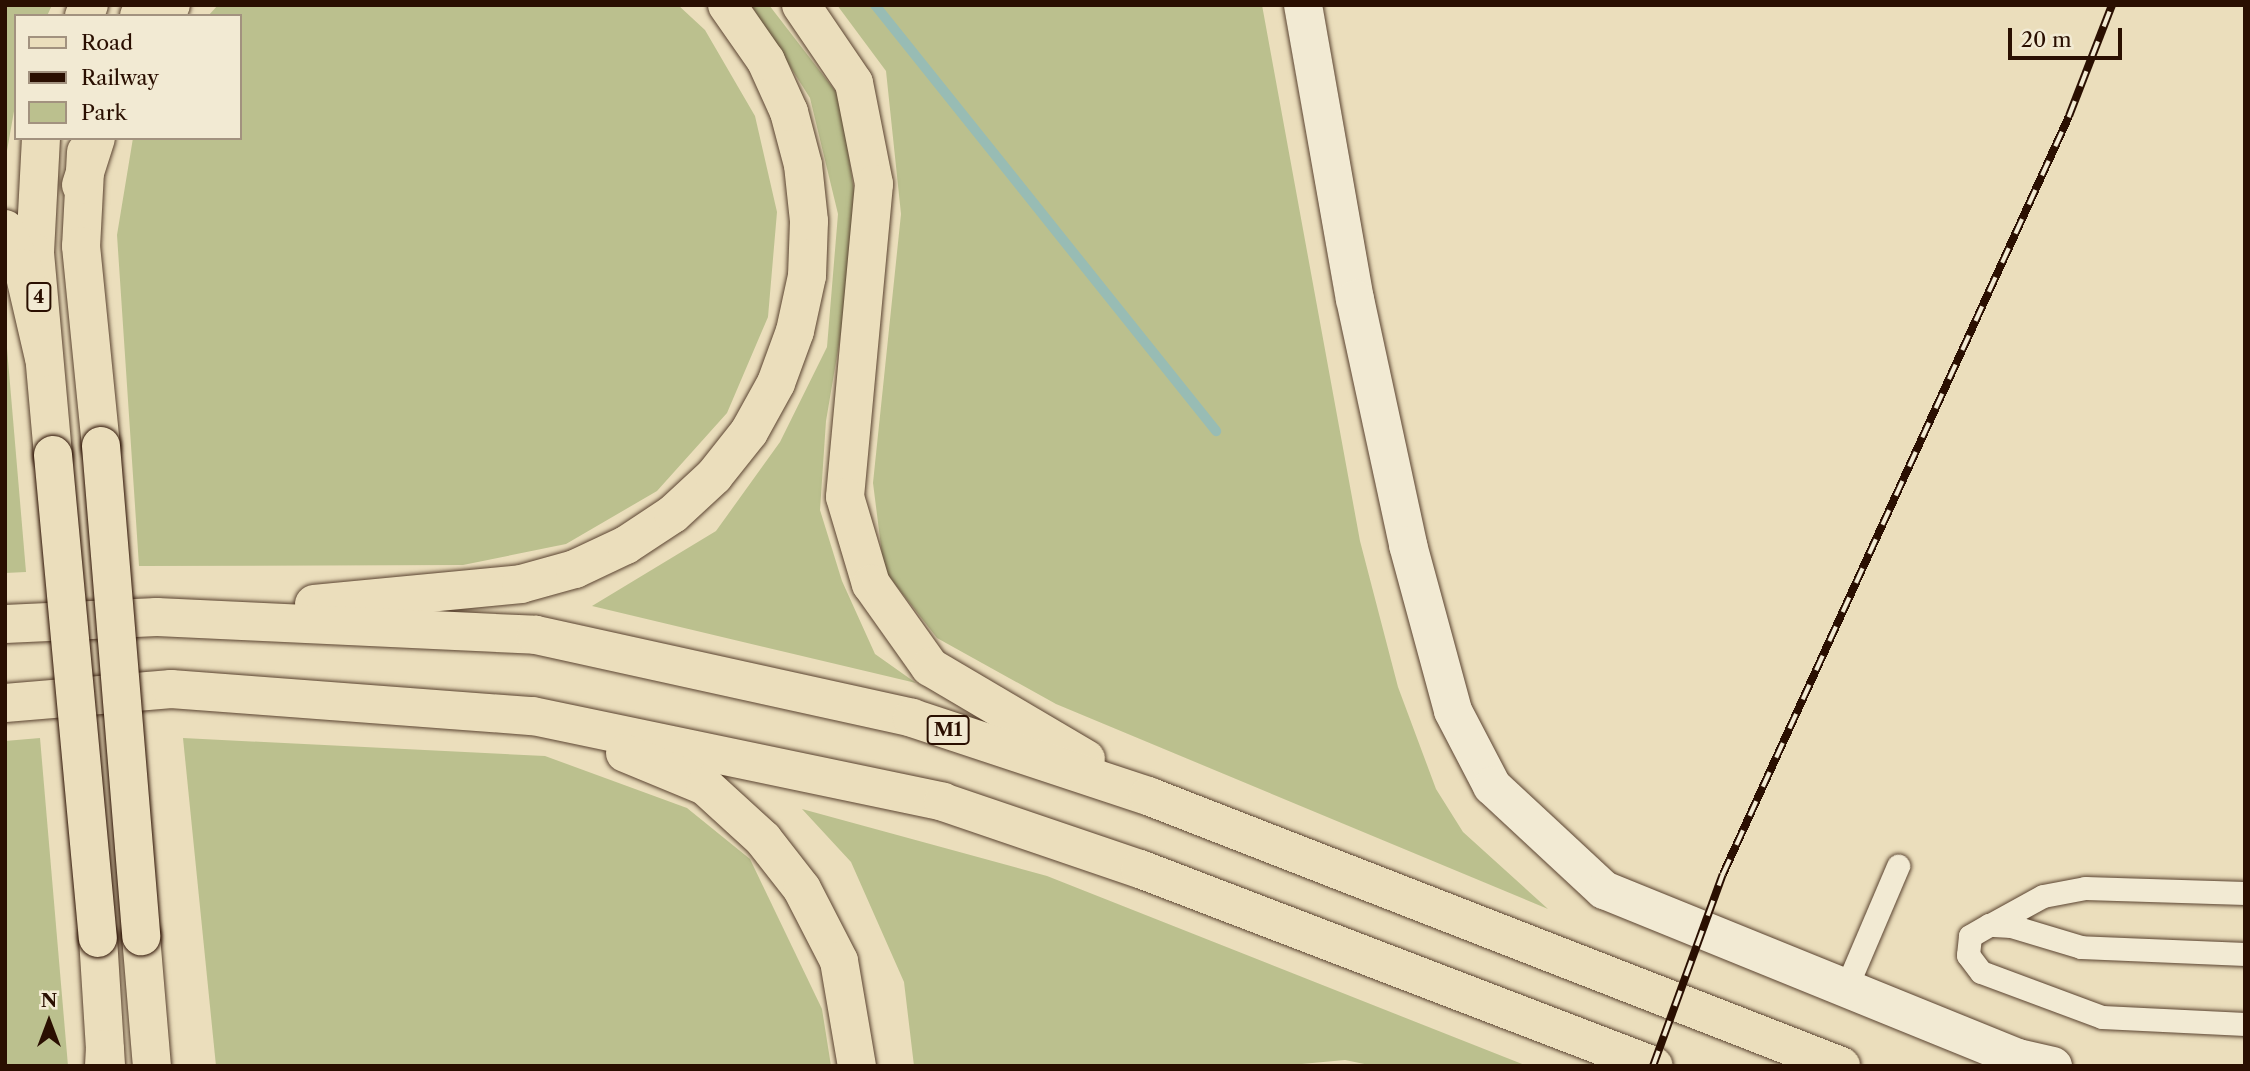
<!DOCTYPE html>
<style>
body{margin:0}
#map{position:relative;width:2250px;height:1071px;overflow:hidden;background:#ebdebc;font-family:"Libre Caslon Text",serif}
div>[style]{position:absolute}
.green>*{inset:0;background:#bbc08e}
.stream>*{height:10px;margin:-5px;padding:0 5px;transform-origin:5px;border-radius:5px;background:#98bcb4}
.roads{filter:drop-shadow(0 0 2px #5a4330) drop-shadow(0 0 2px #5a4330)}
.lane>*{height:23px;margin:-11.5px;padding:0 11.5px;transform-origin:11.5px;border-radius:11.5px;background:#f2ead3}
.street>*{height:38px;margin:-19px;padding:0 19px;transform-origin:19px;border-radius:19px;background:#f2ead3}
.primary>*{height:38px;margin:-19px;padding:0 19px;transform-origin:19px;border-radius:19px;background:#ebdebc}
.highway>*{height:38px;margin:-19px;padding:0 19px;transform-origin:19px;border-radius:19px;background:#ebdebc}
.rail>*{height:8px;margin-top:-4px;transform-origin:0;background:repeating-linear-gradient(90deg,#f2ead3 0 16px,#2a0f01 0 32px);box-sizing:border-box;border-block:2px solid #2a0f01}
.bridges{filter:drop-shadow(0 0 2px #2a0f01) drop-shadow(0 0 2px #2a0f01)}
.primary-bridge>*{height:38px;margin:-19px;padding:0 19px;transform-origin:19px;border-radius:19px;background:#ebdebc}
span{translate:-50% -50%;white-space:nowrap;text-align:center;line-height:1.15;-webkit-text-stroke:5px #f2ead3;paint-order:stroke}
.shield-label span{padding:2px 5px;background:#f2ead3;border:2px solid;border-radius:5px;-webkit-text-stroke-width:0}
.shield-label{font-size:19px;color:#2a0f01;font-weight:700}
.frame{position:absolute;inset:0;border:7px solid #2a0f01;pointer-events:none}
.legend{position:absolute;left:14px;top:14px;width:228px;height:126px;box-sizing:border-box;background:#f2ead3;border:2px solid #a2927f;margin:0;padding:9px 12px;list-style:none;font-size:21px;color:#2a0f01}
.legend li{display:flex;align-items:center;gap:14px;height:35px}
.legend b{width:35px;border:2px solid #a2927f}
.north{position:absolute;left:14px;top:987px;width:70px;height:70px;-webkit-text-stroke:5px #f2ead3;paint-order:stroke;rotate:0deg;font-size:19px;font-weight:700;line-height:28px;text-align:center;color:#2a0f01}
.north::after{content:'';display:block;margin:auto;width:24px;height:32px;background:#2a0f01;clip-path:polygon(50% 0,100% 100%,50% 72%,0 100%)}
.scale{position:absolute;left:2008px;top:28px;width:114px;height:32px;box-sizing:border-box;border:4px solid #2a0f01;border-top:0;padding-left:9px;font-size:21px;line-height:24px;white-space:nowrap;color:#2a0f01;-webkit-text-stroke:5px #f2ead3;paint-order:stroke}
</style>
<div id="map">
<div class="green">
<i style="clip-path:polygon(5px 5px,52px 5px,47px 16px,16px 16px,16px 100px,5px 162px)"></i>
<i style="clip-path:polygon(218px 5px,678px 5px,705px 30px,755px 116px,777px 212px,768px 317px,727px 413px,657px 491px,566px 544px,463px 565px,139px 566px,117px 235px,133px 138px,240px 138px,240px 16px,208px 16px)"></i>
<i style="clip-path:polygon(751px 5px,769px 5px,840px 97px,854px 191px,847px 297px,826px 421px,820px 510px,842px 581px,875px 654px,916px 683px,592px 606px,716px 531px,780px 442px,827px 347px,838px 214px,810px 98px)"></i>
<i style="clip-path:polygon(837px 5px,1262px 5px,1360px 541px,1398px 687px,1436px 789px,1463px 832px,1548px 909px,1056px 704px,937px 638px,884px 570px,873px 483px,901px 214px,886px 71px)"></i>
<i style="clip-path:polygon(5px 325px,26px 572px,5px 573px)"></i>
<i style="clip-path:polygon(40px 738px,68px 1066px,5px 1066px,5px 741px)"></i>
<i style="clip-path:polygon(183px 738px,545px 756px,687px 808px,750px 859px,822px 1009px,831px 1066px,216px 1066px)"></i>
<i style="clip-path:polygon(802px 809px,1047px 876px,1527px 1066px,1374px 1066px,1345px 1060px,1280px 1066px,914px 1066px,904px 982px,851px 862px)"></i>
</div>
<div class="stream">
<i style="left:875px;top:5px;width:546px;rotate:51.32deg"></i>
</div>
<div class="roads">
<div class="lane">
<i style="left:1990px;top:925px;width:60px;rotate:-28.7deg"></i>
<i style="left:2043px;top:896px;width:43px;rotate:-10.8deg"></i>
<i style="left:2085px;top:888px;width:160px;rotate:1.8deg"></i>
<i style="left:2245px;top:954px;width:164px;rotate:-177.6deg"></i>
<i style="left:2081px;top:947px;width:73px;rotate:-163.3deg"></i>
<i style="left:2011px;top:926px;width:22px;rotate:-177deg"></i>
<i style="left:1989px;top:925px;width:22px;rotate:150deg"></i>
<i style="left:1970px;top:936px;width:19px;rotate:96deg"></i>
<i style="left:1968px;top:955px;width:21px;rotate:53deg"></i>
<i style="left:1981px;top:972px;width:129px;rotate:20.4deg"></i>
<i style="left:2102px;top:1017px;width:143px;rotate:2.8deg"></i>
<i style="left:1846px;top:988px;width:133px;rotate:-66.9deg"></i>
</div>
<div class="street">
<i style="left:1303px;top:5px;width:299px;rotate:80deg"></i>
<i style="left:1355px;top:299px;width:252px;rotate:77.8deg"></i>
<i style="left:1408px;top:545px;width:172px;rotate:74.8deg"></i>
<i style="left:1453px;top:711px;width:85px;rotate:62.5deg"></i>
<i style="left:1492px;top:786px;width:153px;rotate:42.9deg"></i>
<i style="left:1604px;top:890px;width:447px;rotate:22.1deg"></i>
<i style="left:2018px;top:1058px;width:36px;rotate:13deg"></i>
</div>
<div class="primary">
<i style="left:84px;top:16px;width:12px;rotate:-66deg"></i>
<i style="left:139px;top:16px;width:14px;rotate:-54deg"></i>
<i style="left:41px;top:138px;width:115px;rotate:93deg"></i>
<i style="left:35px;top:253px;width:203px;rotate:84.9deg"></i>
<i style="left:86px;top:152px;width:94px;rotate:93deg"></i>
<i style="left:81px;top:246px;width:201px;rotate:84.3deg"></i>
<i style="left:141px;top:936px;width:130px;rotate:85.2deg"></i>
<i style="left:98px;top:938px;width:128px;rotate:86.4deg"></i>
</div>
<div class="highway">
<i style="left:801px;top:5px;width:94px;rotate:55.8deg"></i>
<i style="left:854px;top:83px;width:103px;rotate:78.8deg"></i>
<i style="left:874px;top:184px;width:314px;rotate:95.3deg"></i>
<i style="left:845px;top:497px;width:91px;rotate:73.4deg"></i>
<i style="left:871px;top:584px;width:102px;rotate:54.6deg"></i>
<i style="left:930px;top:667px;width:181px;rotate:30.5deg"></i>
<i style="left:162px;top:16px;width:14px;rotate:-51deg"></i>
<i style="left:81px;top:185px;width:49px;rotate:-72.3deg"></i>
<i style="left:5px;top:229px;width:43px;rotate:65.2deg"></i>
<i style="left:23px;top:268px;width:92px;rotate:76.9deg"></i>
<i style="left:314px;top:604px;width:208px;rotate:-5.5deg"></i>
<i style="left:521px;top:584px;width:56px;rotate:-15.5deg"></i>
<i style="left:575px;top:569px;width:56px;rotate:-25.2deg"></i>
<i style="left:626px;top:545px;width:56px;rotate:-33.4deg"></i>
<i style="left:673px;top:514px;width:56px;rotate:-42.8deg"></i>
<i style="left:714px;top:476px;width:56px;rotate:-51.5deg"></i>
<i style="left:749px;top:432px;width:56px;rotate:-61.1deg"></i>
<i style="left:776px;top:383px;width:55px;rotate:-69.9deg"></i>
<i style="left:795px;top:331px;width:56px;rotate:-77.7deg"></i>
<i style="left:807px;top:276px;width:55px;rotate:-87.9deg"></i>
<i style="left:809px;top:221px;width:56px;rotate:-96.1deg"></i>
<i style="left:803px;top:165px;width:55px;rotate:-104.8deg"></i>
<i style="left:789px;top:112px;width:56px;rotate:-114.3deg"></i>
<i style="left:766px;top:61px;width:68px;rotate:-124.9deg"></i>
<i style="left:5px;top:624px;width:152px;rotate:-2.6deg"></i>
<i style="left:157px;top:617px;width:379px;rotate:2.7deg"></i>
<i style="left:536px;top:635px;width:385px;rotate:12.4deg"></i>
<i style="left:912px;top:718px;width:249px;rotate:18.3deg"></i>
<i style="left:1148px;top:796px;width:744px;rotate:21.29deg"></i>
<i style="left:5px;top:703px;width:167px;rotate:-4.8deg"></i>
<i style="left:171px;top:689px;width:363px;rotate:4.3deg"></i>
<i style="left:533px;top:716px;width:419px;rotate:11.8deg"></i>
<i style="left:943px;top:802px;width:208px;rotate:18.8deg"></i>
<i style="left:1140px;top:869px;width:550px;rotate:20.97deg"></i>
<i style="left:625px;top:753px;width:87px;rotate:22.4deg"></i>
<i style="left:705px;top:786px;width:79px;rotate:42.4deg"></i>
<i style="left:763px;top:839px;width:63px;rotate:52deg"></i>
<i style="left:802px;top:889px;width:81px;rotate:62.8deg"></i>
<i style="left:839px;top:961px;width:107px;rotate:80.3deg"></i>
<i style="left:104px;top:1066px;width:17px;rotate:-87deg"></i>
</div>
</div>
<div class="rail">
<i style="left:1653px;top:1066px;width:204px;rotate:-70deg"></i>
<i style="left:1723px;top:874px;width:833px;rotate:-65.46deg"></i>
<i style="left:2069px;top:116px;width:119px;rotate:-68.8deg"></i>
</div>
<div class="bridges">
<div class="primary-bridge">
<i style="left:101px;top:446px;width:492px;rotate:85.3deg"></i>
<i style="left:53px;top:455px;width:485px;rotate:84.7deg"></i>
</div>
</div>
<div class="shield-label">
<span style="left:39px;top:297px">4</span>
<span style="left:948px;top:730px">M1</span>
</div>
<div class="frame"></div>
<ul class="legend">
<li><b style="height:9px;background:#ebdebc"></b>Road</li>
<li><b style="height:9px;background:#2a0f01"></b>Railway</li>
<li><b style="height:19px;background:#bbc08e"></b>Park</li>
</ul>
<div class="north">N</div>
<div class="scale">20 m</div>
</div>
